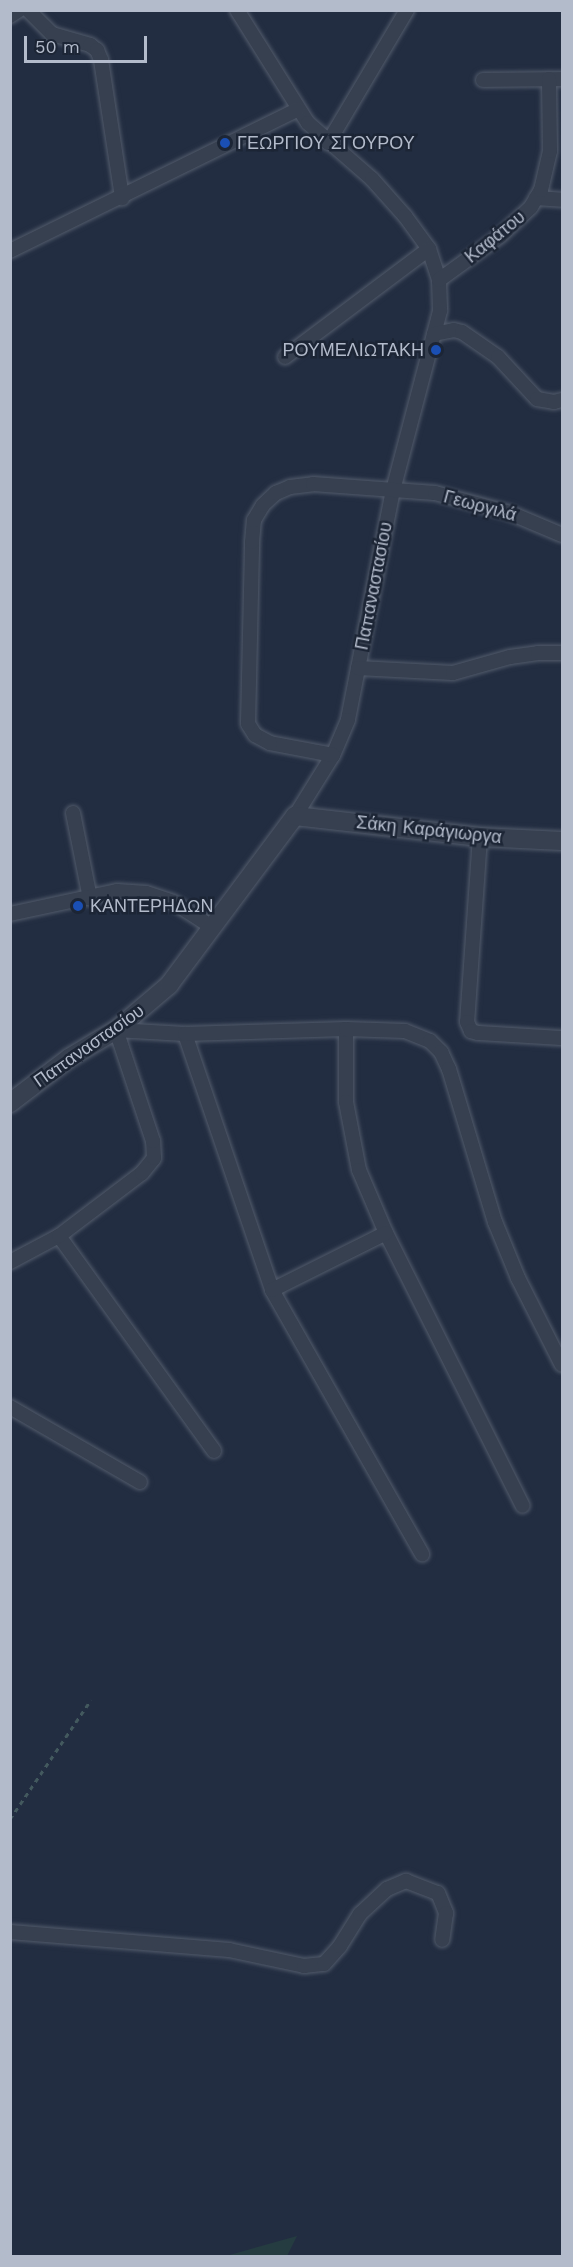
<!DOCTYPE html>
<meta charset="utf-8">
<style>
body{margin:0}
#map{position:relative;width:573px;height:2267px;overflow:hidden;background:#222d41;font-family:"Work Sans",sans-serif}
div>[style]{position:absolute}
.green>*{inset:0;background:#253c41}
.path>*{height:3px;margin-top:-1.5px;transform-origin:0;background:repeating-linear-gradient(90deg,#43595e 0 4.5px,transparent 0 9px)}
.roads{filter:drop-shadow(0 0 2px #525b6b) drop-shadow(0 0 2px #525b6b)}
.minor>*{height:14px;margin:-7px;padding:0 7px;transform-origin:7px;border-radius:7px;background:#374050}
.tertiary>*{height:18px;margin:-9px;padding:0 9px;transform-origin:9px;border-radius:9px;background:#374050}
.dots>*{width:16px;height:16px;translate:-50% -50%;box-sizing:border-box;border:3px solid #1c2535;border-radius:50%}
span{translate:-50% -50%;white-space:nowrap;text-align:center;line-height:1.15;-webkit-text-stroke:5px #1c2535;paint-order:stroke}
.poi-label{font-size:18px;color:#b3bbcb}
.left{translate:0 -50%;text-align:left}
.right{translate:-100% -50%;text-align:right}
.street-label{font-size:18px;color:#b3bbcb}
.frame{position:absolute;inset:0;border:12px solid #b3bbcb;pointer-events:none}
.scale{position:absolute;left:24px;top:36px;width:123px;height:27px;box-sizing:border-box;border:3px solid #b3bbcb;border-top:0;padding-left:8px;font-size:18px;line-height:21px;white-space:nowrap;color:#b3bbcb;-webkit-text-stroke:4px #1c2535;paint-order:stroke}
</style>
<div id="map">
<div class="green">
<i style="clip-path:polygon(297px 2236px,287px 2256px,226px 2256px)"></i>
</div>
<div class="path">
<i style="left:10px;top:1819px;width:144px;rotate:-55.8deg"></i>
</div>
<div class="roads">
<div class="minor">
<i style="left:28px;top:10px;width:34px;rotate:45deg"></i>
<i style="left:52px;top:34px;width:40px;rotate:16deg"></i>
<i style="left:90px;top:45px;width:9px;rotate:36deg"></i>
<i style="left:97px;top:50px;width:11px;rotate:68deg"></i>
<i style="left:101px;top:60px;width:140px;rotate:81.3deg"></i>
<i style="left:237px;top:10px;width:133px;rotate:57.9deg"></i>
<i style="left:308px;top:123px;width:85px;rotate:41.2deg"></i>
<i style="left:372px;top:179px;width:50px;rotate:48.3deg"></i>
<i style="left:405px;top:216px;width:41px;rotate:54deg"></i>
<i style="left:429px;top:249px;width:33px;rotate:72deg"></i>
<i style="left:439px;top:280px;width:31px;rotate:88deg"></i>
<i style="left:440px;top:311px;width:185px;rotate:104.7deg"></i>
<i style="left:393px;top:490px;width:234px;rotate:101.1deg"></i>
<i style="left:348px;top:720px;width:38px;rotate:113deg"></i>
<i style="left:333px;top:755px;width:72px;rotate:121.9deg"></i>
<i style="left:10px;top:16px;width:11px;rotate:-34deg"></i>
<i style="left:483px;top:80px;width:79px;rotate:-0.7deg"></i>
<i style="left:328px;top:143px;width:155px;rotate:-59.3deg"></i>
<i style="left:536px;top:198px;width:26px;rotate:4deg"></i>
<i style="left:10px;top:251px;width:321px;rotate:-26.2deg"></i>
<i style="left:439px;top:280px;width:75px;rotate:-35.8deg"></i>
<i style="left:500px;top:236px;width:42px;rotate:-43.1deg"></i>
<i style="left:531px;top:207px;width:20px;rotate:-60deg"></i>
<i style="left:541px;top:190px;width:40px;rotate:-77deg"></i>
<i style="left:550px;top:151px;width:72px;rotate:-90.8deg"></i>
<i style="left:434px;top:334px;width:20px;rotate:-11deg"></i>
<i style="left:454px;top:330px;width:8px;rotate:14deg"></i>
<i style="left:462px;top:332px;width:44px;rotate:34.8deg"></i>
<i style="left:498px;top:357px;width:57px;rotate:47.1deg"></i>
<i style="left:537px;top:399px;width:17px;rotate:10deg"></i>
<i style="left:554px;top:402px;width:8px;rotate:-14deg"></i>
<i style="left:285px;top:357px;width:180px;rotate:-36.9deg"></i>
<i style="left:358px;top:668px;width:95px;rotate:3deg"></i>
<i style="left:453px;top:673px;width:59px;rotate:-15.7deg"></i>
<i style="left:510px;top:657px;width:28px;rotate:-8deg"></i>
<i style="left:538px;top:653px;width:24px"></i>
<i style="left:333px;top:755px;width:64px;rotate:-169.2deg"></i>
<i style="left:270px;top:743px;width:17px;rotate:-152deg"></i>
<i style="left:255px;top:735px;width:13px;rotate:-122deg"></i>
<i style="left:248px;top:724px;width:182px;rotate:-88.7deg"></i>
<i style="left:252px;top:542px;width:22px;rotate:-85deg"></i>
<i style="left:254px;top:520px;width:17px;rotate:-59deg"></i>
<i style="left:263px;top:505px;width:18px;rotate:-43deg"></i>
<i style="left:276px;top:493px;width:15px;rotate:-23deg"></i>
<i style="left:290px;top:487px;width:23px;rotate:-7deg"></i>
<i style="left:313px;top:484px;width:122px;rotate:4.2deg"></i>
<i style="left:435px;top:493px;width:78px;rotate:14.9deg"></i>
<i style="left:510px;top:513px;width:56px;rotate:22.9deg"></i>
<i style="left:73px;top:813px;width:87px;rotate:78.7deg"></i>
<i style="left:480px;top:837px;width:185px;rotate:94deg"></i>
<i style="left:467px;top:1022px;width:10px;rotate:66deg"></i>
<i style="left:471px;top:1031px;width:7px;rotate:16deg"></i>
<i style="left:478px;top:1033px;width:84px;rotate:3.4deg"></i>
<i style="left:10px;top:914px;width:109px;rotate:-12.1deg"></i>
<i style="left:117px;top:891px;width:29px;rotate:4deg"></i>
<i style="left:146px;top:893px;width:28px;rotate:18deg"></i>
<i style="left:173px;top:902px;width:46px;rotate:32.7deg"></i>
<i style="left:346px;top:1029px;width:73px;rotate:90deg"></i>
<i style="left:346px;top:1102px;width:69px;rotate:79.2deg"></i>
<i style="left:359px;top:1170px;width:69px;rotate:66.8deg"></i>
<i style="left:386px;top:1233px;width:305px;rotate:63.4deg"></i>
<i style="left:185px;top:1034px;width:270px;rotate:71.2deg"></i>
<i style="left:272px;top:1290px;width:304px;rotate:60.4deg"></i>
<i style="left:59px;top:1236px;width:265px;rotate:54.2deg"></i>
<i style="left:10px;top:1262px;width:55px;rotate:-28deg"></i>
<i style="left:59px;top:1236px;width:104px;rotate:-37.2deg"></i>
<i style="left:142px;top:1173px;width:19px;rotate:-51deg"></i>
<i style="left:154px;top:1158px;width:17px;rotate:-93deg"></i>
<i style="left:153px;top:1141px;width:117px;rotate:-108.4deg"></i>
<i style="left:116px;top:1030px;width:69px;rotate:3.3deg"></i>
<i style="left:185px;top:1034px;width:161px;rotate:-1.8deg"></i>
<i style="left:346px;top:1029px;width:59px;rotate:1.9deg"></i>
<i style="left:405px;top:1031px;width:27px;rotate:22deg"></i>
<i style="left:430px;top:1041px;width:16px;rotate:45deg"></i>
<i style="left:441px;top:1052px;width:19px;rotate:65deg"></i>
<i style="left:449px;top:1069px;width:160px;rotate:73.3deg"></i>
<i style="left:495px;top:1222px;width:61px;rotate:67.7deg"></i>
<i style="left:518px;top:1278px;width:97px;rotate:63.2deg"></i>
<i style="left:272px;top:1290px;width:127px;rotate:-26.6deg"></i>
<i style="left:10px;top:1407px;width:150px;rotate:30deg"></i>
<i style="left:10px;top:1932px;width:220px;rotate:4.7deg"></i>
<i style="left:229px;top:1950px;width:77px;rotate:12deg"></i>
<i style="left:304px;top:1966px;width:20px;rotate:-6deg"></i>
<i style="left:324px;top:1964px;width:24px;rotate:-48deg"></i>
<i style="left:340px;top:1946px;width:38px;rotate:-58deg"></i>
<i style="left:360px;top:1914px;width:37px;rotate:-43deg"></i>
<i style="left:387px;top:1889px;width:21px;rotate:-23deg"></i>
<i style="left:406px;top:1881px;width:34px;rotate:21deg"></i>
<i style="left:438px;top:1893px;width:22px;rotate:68deg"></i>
<i style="left:446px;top:1913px;width:27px;rotate:98deg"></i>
</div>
<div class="tertiary">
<i style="left:10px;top:1103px;width:74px;rotate:-37.3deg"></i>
<i style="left:69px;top:1058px;width:55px;rotate:-30.8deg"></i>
<i style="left:116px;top:1030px;width:70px;rotate:-40.3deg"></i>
<i style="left:169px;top:985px;width:211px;rotate:-53.3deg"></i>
<i style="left:295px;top:816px;width:186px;rotate:6.5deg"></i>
<i style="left:480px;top:837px;width:82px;rotate:2.8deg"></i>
</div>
</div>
<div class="dots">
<i style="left:225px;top:143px;background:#1a4fb4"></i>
<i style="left:436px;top:350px;background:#1a4fb4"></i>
<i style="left:78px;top:906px;background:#1a4fb4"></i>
</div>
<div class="poi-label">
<span class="left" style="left:237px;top:143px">ΓΕΩΡΓΙΟΥ ΣΓΟΥΡΟΥ</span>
<span class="right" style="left:424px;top:350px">ΡΟΥΜΕΛΙΩΤΑΚΗ</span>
<span class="left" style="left:90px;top:906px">ΚΑΝΤΕΡΗΔΩΝ</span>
</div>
<div class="street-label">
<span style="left:495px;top:237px;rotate:-39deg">Καφάτου</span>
<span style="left:480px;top:506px;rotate:15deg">Γεωργιλά</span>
<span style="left:374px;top:586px;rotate:-79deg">Παπαναστασίου</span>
<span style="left:429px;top:830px;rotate:6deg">Σάκη Καράγιωργα</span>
<span style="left:89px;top:1046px;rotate:-35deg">Παπαναστασίου</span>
</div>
<div class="frame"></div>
<div class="scale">50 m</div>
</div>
